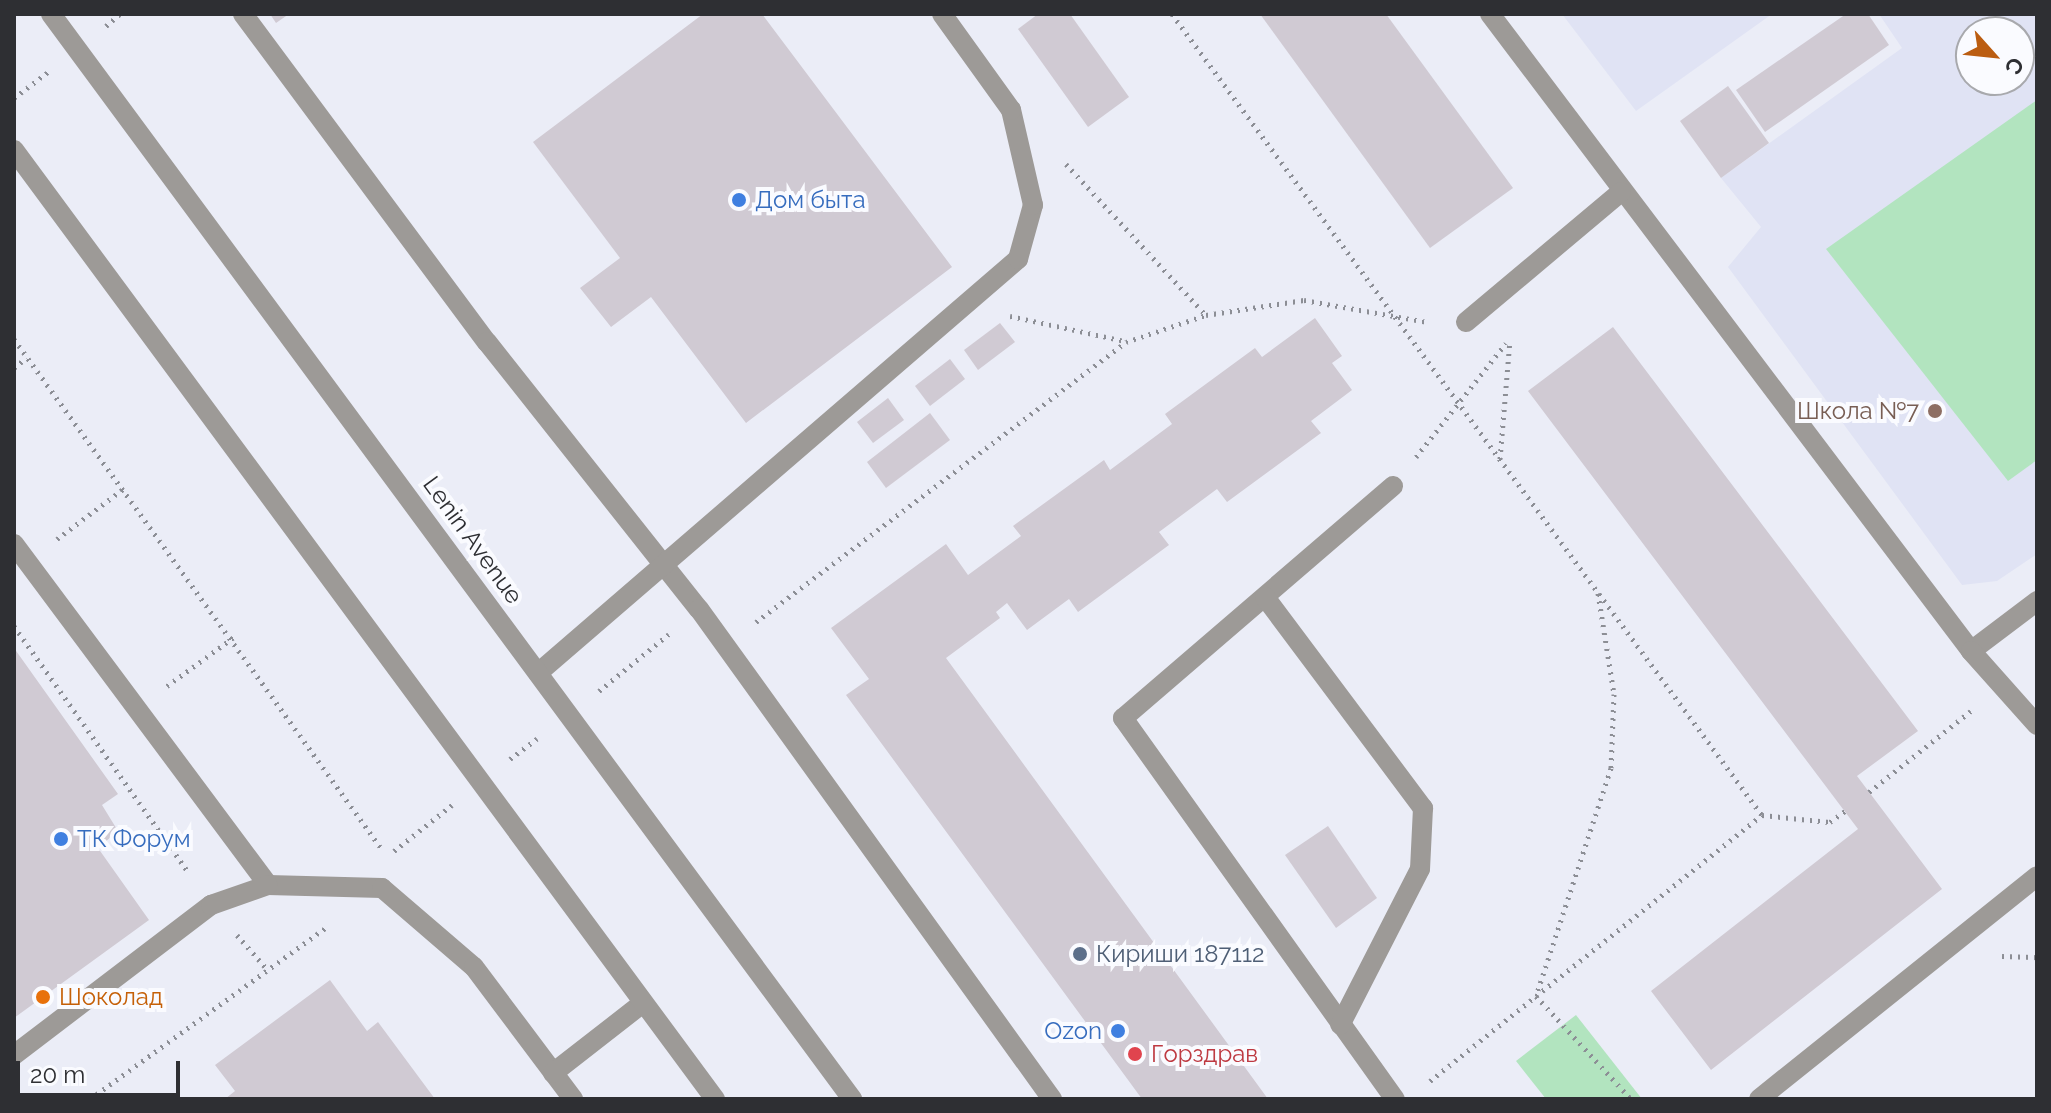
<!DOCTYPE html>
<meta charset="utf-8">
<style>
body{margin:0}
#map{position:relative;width:2051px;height:1113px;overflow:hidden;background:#ebedf7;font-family:Raleway,sans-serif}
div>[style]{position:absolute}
.built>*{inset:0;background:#e0e3f4}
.green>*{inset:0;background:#b2e4bf}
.building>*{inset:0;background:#d0cad3}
.path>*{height:5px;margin-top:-2.5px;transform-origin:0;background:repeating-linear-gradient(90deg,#8c8e95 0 2px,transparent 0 8px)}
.service>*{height:20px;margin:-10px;padding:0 10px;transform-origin:10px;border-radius:10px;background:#9d9a97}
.tertiary>*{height:20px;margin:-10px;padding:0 10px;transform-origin:10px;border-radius:10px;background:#9d9a97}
.dots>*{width:22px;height:22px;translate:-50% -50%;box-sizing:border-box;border:4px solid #fafbff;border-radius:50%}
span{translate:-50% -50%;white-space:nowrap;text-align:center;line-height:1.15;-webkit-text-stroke:8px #fafbff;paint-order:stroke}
.shop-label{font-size:24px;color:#366cbe}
.left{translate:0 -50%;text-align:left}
.right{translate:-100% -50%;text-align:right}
.education-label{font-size:24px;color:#785e54}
.street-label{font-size:24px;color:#2e2f33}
.service-label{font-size:24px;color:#4e5e75}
.food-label{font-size:24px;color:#c56008}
.health-label{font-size:24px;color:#be3a42}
.frame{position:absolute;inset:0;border:16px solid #2e2f33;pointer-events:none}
.north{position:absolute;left:1955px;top:16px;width:80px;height:80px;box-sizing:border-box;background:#fafbff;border:2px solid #a8a9ad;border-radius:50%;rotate:117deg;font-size:22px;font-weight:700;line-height:32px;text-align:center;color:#2e2f33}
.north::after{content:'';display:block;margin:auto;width:28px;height:36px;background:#bb5d11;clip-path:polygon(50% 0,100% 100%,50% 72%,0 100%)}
.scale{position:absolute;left:16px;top:1061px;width:164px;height:36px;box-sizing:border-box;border:4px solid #2e2f33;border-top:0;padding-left:10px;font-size:24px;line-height:28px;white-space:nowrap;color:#2e2f33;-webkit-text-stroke:6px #fafbff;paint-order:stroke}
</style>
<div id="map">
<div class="built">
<i style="clip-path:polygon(1562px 14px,1772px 14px,1636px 111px)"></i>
<i style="clip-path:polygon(evenodd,1879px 14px,2037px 14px,2037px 554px,1997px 581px,1962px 585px,1728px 267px,1761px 227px,1721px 178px,1902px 48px,1879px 14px,1971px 32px,2019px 32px,2019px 80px,1971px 80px,1971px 32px)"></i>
</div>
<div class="green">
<i style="clip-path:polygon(2037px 100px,2037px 460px,2008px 481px,1826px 249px)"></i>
<i style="clip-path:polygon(1576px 1015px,1642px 1099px,1546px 1099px,1516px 1061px)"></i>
</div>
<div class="building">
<i style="clip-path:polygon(270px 14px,289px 14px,276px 23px)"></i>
<i style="clip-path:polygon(703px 14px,762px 14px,952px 267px,746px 423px,651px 297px,611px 327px,580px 288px,620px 258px,533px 142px)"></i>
<i style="clip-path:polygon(1038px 14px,1070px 14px,1129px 97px,1088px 127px,1018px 29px)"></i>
<i style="clip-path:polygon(1260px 14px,1386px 14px,1513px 188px,1430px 248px)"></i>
<i style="clip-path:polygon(1846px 14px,1868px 14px,1889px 45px,1765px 132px,1736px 90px)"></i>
<i style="clip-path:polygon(1728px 86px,1769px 143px,1721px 178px,1680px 121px)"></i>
<i style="clip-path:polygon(1315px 318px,1342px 356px,1332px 363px,1352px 390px,1311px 421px,1321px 433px,1227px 502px,1217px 489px,1159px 532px,1169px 545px,1078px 612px,1069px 599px,1027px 630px,1007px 603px,996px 612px,1000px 618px,946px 658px,1268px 1099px,1142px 1099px,846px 695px,869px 679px,831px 628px,946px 544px,968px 575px,1021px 536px,1013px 526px,1104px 460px,1110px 470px,1172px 424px,1165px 414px,1255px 348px,1262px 357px)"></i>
<i style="clip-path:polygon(1000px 323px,1015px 342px,978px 370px,964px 350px)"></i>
<i style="clip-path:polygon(1613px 327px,1918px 731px,1857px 776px,1942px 889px,1711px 1070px,1651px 991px,1858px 829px,1528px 391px)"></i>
<i style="clip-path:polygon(950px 359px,965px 379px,930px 406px,915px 386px)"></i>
<i style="clip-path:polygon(888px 398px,904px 420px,873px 443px,857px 422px)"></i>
<i style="clip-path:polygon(930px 413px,950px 440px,886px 488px,867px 462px)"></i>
<i style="clip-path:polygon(14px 648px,118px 794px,102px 805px,118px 831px,98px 848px,149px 920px,14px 1018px)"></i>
<i style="clip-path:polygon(1328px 826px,1377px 898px,1336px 928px,1285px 855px)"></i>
<i style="clip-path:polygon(330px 980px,367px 1031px,378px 1022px,435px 1099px,225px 1099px,235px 1091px,215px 1065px)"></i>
</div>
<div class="path">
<i style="left:1172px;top:14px;width:995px;rotate:53.63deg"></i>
<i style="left:106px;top:26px;width:18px;rotate:-41deg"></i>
<i style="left:14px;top:98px;width:43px;rotate:-37.4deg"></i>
<i style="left:1066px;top:164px;width:206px;rotate:47.2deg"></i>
<i style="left:1010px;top:316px;width:118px;rotate:12.3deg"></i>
<i style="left:14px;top:339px;width:628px;rotate:54.21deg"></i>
<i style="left:14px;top:368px;width:16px;rotate:-40deg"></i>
<i style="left:1416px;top:457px;width:145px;rotate:-51.7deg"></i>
<i style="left:1500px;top:459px;width:118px;rotate:-85.2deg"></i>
<i style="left:57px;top:539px;width:83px;rotate:-37.1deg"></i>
<i style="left:1598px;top:593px;width:102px;rotate:81deg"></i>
<i style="left:1614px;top:694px;width:74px;rotate:92.3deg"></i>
<i style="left:1611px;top:768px;width:240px;rotate:108.2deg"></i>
<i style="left:1536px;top:996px;width:140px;rotate:47.3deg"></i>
<i style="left:756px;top:622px;width:464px;rotate:-37.1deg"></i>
<i style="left:1126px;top:342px;width:84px;rotate:-18.6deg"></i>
<i style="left:1206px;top:315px;width:99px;rotate:-8.7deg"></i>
<i style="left:1304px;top:300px;width:126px;rotate:10.1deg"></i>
<i style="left:14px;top:626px;width:303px;rotate:54.7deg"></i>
<i style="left:167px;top:686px;width:83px;rotate:-36.2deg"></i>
<i style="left:599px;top:691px;width:90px;rotate:-39.2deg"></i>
<i style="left:510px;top:759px;width:34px;rotate:-37deg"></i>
<i style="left:1869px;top:792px;width:130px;rotate:-38.5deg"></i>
<i style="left:394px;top:851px;width:74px;rotate:-38.4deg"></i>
<i style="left:237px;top:935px;width:45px;rotate:48.6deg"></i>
<i style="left:2002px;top:956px;width:35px;rotate:2deg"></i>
<i style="left:1430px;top:1081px;width:425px;rotate:-38.7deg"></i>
<i style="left:1762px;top:815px;width:68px;rotate:5.9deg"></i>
<i style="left:1830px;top:822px;width:19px;rotate:-36deg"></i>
<i style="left:90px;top:1099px;width:293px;rotate:-36deg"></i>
</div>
<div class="service">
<i style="left:243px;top:14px;width:409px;rotate:53.4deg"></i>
<i style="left:487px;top:342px;width:341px;rotate:51.6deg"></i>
<i style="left:699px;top:609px;width:604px;rotate:54.23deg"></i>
<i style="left:1490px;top:14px;width:798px;rotate:52.94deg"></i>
<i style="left:1971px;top:651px;width:83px;rotate:-37.1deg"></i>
<i style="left:1466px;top:322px;width:202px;rotate:-40deg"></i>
<i style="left:1393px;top:486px;width:356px;rotate:139.3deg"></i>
<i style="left:1123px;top:718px;width:468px;rotate:54.5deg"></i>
<i style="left:14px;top:544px;width:425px;rotate:53.3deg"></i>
<i style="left:268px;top:885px;width:114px;rotate:1.5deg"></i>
<i style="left:382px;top:888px;width:121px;rotate:40.7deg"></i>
<i style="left:474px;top:967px;width:165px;rotate:53.1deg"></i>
<i style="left:1265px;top:597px;width:264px;rotate:53.2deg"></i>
<i style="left:1423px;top:808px;width:61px;rotate:92.8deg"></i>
<i style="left:1420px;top:869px;width:175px;rotate:117.1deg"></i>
<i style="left:1971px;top:651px;width:99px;rotate:48.3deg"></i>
<i style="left:538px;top:673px;width:634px;rotate:-40.78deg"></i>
<i style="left:1018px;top:259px;width:56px;rotate:-74.5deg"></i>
<i style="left:1033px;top:205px;width:98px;rotate:-103deg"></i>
<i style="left:1011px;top:110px;width:118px;rotate:-125.7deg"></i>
<i style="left:14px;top:1055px;width:248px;rotate:-37.3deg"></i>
<i style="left:211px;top:905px;width:60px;rotate:-19.3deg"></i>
<i style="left:553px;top:1073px;width:114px;rotate:-37.9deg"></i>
<i style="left:1759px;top:1099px;width:356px;rotate:-38.7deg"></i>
</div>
<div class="tertiary">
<i style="left:51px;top:14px;width:1349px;rotate:53.56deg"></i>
<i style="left:14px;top:150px;width:1180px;rotate:53.55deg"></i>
</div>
<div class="dots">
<i style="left:739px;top:200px;background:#3f7fe0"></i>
<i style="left:1935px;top:411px;background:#8d6e63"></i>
<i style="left:61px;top:839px;background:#3f7fe0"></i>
<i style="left:1080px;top:954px;background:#5c6f8a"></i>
<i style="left:43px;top:997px;background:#e8710a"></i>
<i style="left:1118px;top:1031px;background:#3f7fe0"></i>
<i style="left:1135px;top:1054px;background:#e0444e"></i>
</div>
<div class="shop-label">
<span class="left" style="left:755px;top:200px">Дом быта</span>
<span class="left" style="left:77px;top:839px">ТК Форум</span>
<span class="right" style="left:1102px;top:1031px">Ozon</span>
</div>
<div class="education-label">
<span class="right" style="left:1919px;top:411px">Школа №7</span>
</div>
<div class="street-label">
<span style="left:473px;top:540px;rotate:54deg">Lenin Avenue</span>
</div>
<div class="service-label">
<span class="left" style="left:1096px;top:954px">Кириши 187112</span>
</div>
<div class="food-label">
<span class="left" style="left:59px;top:997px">Шоколад</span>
</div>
<div class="health-label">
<span class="left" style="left:1151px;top:1054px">Горздрав</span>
</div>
<div class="frame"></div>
<div class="north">С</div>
<div class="scale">20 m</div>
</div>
